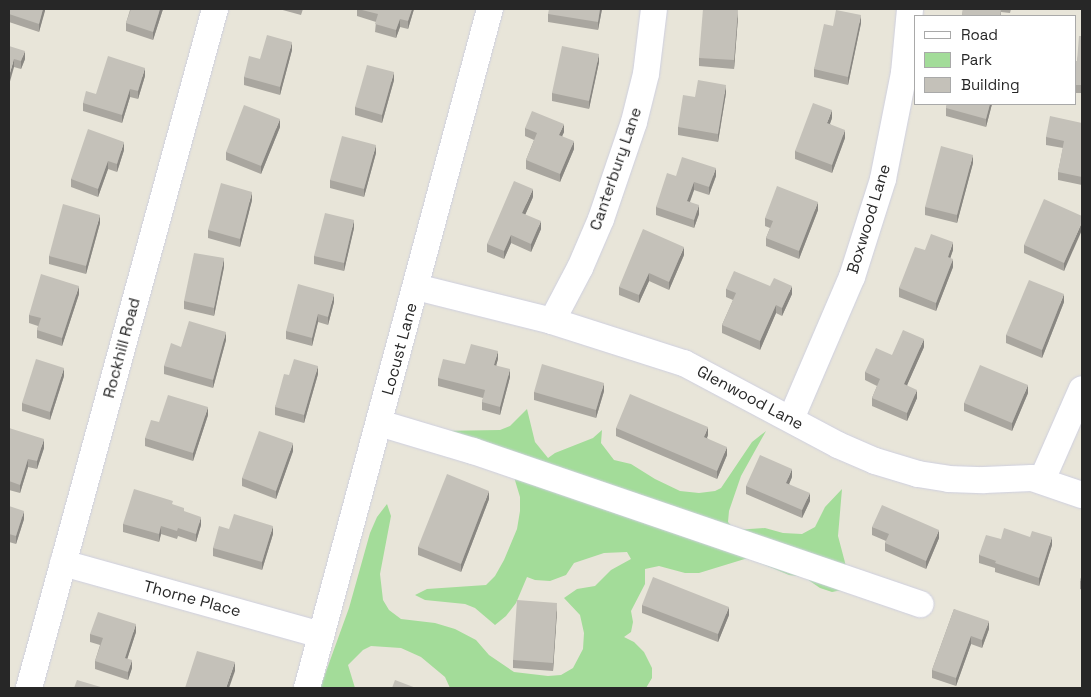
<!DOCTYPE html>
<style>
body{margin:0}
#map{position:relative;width:1091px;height:697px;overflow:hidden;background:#e8e5d9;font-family:"Space Grotesk",sans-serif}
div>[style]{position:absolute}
.green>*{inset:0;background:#a3dc99}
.roads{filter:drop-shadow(0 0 1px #cecfdf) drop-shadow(0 0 1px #cecfdf)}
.minor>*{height:26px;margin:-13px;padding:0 13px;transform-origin:13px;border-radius:13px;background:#fff}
.wall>*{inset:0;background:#a9a69f}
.shaded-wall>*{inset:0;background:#898782}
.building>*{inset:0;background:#c4c1b9}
span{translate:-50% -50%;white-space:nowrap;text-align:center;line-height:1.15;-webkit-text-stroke:4px #fff;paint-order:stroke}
.street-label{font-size:16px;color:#272727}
.frame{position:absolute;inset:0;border:10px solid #272727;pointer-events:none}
.legend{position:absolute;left:914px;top:15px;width:162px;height:90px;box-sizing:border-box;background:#fff;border:1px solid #a9a9a9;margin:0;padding:6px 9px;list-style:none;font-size:15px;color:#272727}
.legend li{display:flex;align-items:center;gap:10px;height:25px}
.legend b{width:25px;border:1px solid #a9a9a9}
</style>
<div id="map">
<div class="green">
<i style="clip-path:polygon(527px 409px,535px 442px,548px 458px,555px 453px,593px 438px,602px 430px,601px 443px,614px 460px,631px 464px,655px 479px,680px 491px,699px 493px,715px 491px,721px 488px,752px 442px,766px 431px,741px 476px,729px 511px,728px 522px,735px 530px,765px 528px,783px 533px,802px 534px,815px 527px,825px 507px,842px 489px,838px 536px,847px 570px,842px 590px,832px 592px,820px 588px,804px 577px,789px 575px,748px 558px,699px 573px,685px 573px,659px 566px,645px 569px,645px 584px,631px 611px,633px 622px,631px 632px,624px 637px,634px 642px,644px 652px,652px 668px,652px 678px,646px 688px,450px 688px,445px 677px,421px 657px,401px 648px,371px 646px,363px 650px,348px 665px,355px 688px,320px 688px,349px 608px,370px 533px,377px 517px,387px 504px,391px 516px,380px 574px,383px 600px,389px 610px,401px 619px,435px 623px,455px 629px,476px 640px,489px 655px,514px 672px,548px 676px,561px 675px,573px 668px,583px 649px,584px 633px,580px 615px,564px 598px,577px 589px,595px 586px,611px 570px,631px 559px,627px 552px,604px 553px,574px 563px,566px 575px,550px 581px,535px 580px,527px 577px,516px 603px,506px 616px,495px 625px,475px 608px,465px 604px,425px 600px,415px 595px,427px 589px,486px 585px,495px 576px,504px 560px,517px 529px,520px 511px,520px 497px,514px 477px,437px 431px,500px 430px,510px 426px)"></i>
</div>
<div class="roads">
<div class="minor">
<i style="left:416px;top:287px;width:140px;rotate:14deg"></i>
<i style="left:552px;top:321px;width:139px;rotate:17.7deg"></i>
<i style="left:684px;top:363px;width:174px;rotate:28deg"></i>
<i style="left:838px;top:445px;width:40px;rotate:23.4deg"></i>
<i style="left:875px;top:461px;width:45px;rotate:16.8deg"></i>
<i style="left:918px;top:474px;width:30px;rotate:9deg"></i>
<i style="left:948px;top:479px;width:36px;rotate:2deg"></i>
<i style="left:984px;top:480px;width:48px;rotate:-2.4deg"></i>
<i style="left:1032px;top:478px;width:53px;rotate:18.8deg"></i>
<i style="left:552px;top:321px;width:60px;rotate:-62.2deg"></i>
<i style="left:580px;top:268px;width:53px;rotate:-66.8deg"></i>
<i style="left:601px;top:219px;width:102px;rotate:-71.2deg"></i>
<i style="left:634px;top:122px;width:49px;rotate:-76deg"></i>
<i style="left:646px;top:74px;width:65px;rotate:-83deg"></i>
<i style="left:791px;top:419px;width:155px;rotate:-66.8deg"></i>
<i style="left:852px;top:277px;width:103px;rotate:-72.4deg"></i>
<i style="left:883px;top:179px;width:108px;rotate:-78.8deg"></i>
<i style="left:904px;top:73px;width:64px;rotate:-84.6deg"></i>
<i style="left:379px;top:423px;width:98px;rotate:16.6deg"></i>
<i style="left:473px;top:451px;width:473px;rotate:18.9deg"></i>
<i style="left:1042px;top:480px;width:99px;rotate:-66.3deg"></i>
<i style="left:63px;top:563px;width:268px;rotate:15.6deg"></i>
<i style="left:29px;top:688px;width:704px;rotate:-74.68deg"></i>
<i style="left:307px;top:688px;width:703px;rotate:-74.92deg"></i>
</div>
</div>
<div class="wall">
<i style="clip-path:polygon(9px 9px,45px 9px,39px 32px,9px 22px)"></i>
<i style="clip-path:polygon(126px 9px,163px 9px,153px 40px,126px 31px,126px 23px,130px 10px)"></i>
<i style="clip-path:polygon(279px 9px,303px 9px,301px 15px)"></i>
<i style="clip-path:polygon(357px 9px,414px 9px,408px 29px,400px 27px,396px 38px,375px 32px,376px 22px,357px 16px)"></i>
<i style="clip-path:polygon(602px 9px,598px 30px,548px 22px,548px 14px)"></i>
<i style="clip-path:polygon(963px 9px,1011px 9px,1010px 13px,1001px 12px,1001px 16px,962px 16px)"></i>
<i style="clip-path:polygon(738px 17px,734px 69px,699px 66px,699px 58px)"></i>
<i style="clip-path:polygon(861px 23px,848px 85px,814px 77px,814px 69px,833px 26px)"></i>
<i style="clip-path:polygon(1082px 36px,1082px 93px,1075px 93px,1075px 61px,1077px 61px)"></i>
<i style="clip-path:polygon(9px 46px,25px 59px,21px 69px,14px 67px)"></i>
<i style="clip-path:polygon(292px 50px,280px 95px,244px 85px,244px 77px,260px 59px)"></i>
<i style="clip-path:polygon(599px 62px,589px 109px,552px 101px,552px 93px)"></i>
<i style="clip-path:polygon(145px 76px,138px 99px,130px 97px,122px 123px,83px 111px,83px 103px,96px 94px)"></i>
<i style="clip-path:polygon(394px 80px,382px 123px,355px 115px,355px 107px)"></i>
<i style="clip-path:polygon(726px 93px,718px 142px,678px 135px,678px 127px)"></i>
<i style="clip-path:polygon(947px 104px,992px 104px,986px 127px,946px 116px,946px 108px)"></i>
<i style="clip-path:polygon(832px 118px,830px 124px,845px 138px,832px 173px,795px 159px,795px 151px)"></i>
<i style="clip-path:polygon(1082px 123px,1082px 185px,1058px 180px,1058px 172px,1063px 148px,1046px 145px,1046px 137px)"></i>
<i style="clip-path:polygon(280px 127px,261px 174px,226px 160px,226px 152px)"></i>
<i style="clip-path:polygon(525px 128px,564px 132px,562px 136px,574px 149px,560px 182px,526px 169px,526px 160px,534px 140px,525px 136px)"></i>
<i style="clip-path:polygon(124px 150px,117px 172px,108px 169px,98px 197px,71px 187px,71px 179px)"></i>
<i style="clip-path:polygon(376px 153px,364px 197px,330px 188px,330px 180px)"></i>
<i style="clip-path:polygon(973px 163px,957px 223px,925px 215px,925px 207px)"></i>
<i style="clip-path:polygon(676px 176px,716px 176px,709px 195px,694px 190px,690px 202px,699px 214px,694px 228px,656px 215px,656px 207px)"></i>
<i style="clip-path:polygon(533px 197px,525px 215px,541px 229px,531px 252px,511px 243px,504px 259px,487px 252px,487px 244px)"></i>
<i style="clip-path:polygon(252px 200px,240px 247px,208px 238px,208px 230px)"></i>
<i style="clip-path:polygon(818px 210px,799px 259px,766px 246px,766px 238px,770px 228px,765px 226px,765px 218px)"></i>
<i style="clip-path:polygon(1082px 216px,1064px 271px,1024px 253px,1024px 245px)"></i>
<i style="clip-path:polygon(100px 223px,86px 274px,49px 264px,49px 256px)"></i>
<i style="clip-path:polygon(354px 228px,344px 271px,314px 264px,314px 256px)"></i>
<i style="clip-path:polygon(925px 250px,953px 250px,950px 258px,953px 267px,936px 311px,899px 297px,899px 288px)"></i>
<i style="clip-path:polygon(684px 255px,669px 290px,649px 281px,639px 303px,619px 295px,619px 287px)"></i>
<i style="clip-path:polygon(224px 267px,214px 316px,184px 309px,184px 301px)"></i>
<i style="clip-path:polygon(770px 286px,792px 294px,782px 316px,776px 313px,760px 350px,722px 333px,722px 325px,733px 300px,726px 297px,726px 289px)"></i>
<i style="clip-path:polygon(79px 294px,62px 346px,37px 338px,37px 330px,38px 326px,29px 323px,29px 315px)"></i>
<i style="clip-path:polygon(334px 302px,328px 325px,318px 322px,312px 346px,286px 339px,286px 331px)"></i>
<i style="clip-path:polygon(1064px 302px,1042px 358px,1006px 343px,1006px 335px)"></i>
<i style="clip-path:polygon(226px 340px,213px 388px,164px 374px,164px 366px,181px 347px)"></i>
<i style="clip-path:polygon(924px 347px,907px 385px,917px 398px,907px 421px,872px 406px,872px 398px,877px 386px,865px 380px,865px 372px,892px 355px)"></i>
<i style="clip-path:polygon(498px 359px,496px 365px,510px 377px,500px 415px,482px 410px,482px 402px,483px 398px,438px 386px,438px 378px,465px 364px)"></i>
<i style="clip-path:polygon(318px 374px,304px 423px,275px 415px,275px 407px,289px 375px)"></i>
<i style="clip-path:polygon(64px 376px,50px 420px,22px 411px,22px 403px)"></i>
<i style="clip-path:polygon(604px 391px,596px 418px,534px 400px,534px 392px)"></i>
<i style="clip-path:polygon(1028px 393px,1012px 431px,964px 411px,964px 403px)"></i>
<i style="clip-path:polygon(208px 415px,193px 461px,145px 446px,145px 438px)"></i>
<i style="clip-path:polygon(9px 428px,44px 448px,37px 469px,28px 467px,20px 493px,9px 490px)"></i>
<i style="clip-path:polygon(616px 428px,708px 435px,707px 438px,727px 455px,717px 479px,616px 436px)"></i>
<i style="clip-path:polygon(293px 451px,276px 499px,242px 486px,242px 478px)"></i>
<i style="clip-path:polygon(792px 477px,789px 484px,810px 501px,802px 518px,746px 494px,746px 486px)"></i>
<i style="clip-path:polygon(489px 499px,461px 572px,418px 555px,418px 547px)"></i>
<i style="clip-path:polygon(173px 505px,184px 512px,201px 525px,196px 542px,178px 536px,177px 539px,161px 534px,159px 542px,123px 532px,123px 524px)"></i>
<i style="clip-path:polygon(9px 506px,24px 519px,16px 544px,9px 542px)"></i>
<i style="clip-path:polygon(872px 527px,939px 538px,926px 569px,885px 551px,885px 543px,886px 541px,872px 535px)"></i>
<i style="clip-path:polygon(229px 529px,273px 534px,262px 570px,213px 556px,213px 548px)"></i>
<i style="clip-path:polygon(1001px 539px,1052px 545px,1039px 586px,995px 572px,995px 568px,979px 563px,979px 555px)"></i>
<i style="clip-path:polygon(1082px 574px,1082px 590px,1080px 589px,1080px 581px)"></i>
<i style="clip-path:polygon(642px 605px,729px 615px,718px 642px,642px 613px)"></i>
<i style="clip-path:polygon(954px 609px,989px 629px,982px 648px,971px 644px,956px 686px,932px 678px,932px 670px)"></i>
<i style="clip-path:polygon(557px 611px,553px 671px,513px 668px,513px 660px)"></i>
<i style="clip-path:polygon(136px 632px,127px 659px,132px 668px,128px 680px,95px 669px,95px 661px,100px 645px,90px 642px,90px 634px)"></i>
</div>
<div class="shaded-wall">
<i style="clip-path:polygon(43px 9px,45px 9px,45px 11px,39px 32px,39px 24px)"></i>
<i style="clip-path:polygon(160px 9px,163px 9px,153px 40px,153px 32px)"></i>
<i style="clip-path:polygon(412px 9px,414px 9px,408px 29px,408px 21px)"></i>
<i style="clip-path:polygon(600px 9px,602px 9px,598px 30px,598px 22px)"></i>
<i style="clip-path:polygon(738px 9px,738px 17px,734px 69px,734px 60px)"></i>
<i style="clip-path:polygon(861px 15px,861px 23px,848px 85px,848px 77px)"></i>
<i style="clip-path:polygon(400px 19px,400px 27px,396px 38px,396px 30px)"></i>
<i style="clip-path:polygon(292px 42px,292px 50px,280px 95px,280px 87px)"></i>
<i style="clip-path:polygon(25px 51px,25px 59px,21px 69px,21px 61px)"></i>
<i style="clip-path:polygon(599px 54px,599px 62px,589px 109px,589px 101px)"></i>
<i style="clip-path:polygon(14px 59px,14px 67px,9px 85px,9px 76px)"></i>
<i style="clip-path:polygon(145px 68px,145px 76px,138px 99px,138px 91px)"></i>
<i style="clip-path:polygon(394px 72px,394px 80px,382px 123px,382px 115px)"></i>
<i style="clip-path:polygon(726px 85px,726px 93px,718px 142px,718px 134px)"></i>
<i style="clip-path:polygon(130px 89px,130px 97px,122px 123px,122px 115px)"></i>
<i style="clip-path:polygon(990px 104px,992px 104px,986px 127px,986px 119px)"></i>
<i style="clip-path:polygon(832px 110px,832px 118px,827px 131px,827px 123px)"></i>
<i style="clip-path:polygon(280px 119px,280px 127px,261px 174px,261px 166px)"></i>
<i style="clip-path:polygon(564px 124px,564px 132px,559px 143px,559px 135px)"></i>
<i style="clip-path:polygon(845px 130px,845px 138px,832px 173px,832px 165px)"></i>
<i style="clip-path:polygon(574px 141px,574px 149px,560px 182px,560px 174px)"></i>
<i style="clip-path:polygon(124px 142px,124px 150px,117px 172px,117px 164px)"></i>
<i style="clip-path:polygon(376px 145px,376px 153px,364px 197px,364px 189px)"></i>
<i style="clip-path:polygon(973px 155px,973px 163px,957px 223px,957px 215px)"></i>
<i style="clip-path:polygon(108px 161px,108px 169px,98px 197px,98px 189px)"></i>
<i style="clip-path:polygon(716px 168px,716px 176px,709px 195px,709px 187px)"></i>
<i style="clip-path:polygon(694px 182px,694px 190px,687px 209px,687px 201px)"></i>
<i style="clip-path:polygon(533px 189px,533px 197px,522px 222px,522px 213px)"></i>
<i style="clip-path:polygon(252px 192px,252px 200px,240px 247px,240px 239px)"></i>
<i style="clip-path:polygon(818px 202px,818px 210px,799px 259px,799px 251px)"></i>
<i style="clip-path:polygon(699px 205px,699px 214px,694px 228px,694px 220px)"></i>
<i style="clip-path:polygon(100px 215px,100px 223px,86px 274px,86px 266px)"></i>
<i style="clip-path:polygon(354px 220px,354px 228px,344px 271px,344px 263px)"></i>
<i style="clip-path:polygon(541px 221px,541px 229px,531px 252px,531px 244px)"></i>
<i style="clip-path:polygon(1082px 222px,1082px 230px,1064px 271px,1064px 263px)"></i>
<i style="clip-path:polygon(511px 235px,511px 243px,504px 259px,504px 251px)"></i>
<i style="clip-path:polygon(953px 242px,953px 250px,948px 265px,948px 257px)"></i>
<i style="clip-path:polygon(684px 247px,684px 255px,669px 290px,669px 282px)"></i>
<i style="clip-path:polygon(224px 258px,224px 267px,214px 316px,214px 308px)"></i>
<i style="clip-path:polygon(953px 259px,953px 267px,936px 311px,936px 303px)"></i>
<i style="clip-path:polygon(649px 273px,649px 281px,639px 303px,639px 295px)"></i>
<i style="clip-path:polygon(79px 286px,79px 294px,62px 346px,62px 338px)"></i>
<i style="clip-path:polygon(792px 286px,792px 294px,782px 316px,782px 308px)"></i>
<i style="clip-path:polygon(334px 294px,334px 302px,328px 325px,328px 317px)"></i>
<i style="clip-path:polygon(1064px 294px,1064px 302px,1042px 358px,1042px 350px)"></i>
<i style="clip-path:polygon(776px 305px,776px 313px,760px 350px,760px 341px)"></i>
<i style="clip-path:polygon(318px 314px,318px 322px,312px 346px,312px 338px)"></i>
<i style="clip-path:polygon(226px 332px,226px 340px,213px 388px,213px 380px)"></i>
<i style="clip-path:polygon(924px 339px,924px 347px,904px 392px,904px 384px)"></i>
<i style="clip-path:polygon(498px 351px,498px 359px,494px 373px,494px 365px)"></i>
<i style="clip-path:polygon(318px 366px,318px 374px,304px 423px,304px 415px)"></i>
<i style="clip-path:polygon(64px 368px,64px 376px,50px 420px,50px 412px)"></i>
<i style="clip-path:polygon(510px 369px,510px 377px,500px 415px,500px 407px)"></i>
<i style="clip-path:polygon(604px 383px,604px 391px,596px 418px,596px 410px)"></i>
<i style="clip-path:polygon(1028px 385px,1028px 393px,1012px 431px,1012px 423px)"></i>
<i style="clip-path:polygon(917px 390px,917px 398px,907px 421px,907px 413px)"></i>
<i style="clip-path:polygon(208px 407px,208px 415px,193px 461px,193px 453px)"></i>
<i style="clip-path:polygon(708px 427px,708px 435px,704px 445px,704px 437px)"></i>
<i style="clip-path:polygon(44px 439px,44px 448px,37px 469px,37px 461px)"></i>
<i style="clip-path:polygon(293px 443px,293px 451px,276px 499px,276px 491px)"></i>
<i style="clip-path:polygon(727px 447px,727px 455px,717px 479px,717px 471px)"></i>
<i style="clip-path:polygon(28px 459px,28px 467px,20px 493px,20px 485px)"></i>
<i style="clip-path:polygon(792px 469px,792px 477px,786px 491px,786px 483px)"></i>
<i style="clip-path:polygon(489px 491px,489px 499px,461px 572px,461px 564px)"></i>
<i style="clip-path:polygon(810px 493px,810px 501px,802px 518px,802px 510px)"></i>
<i style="clip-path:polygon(24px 511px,24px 519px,16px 544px,16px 536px)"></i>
<i style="clip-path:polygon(201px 517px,201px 525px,196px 542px,196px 534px)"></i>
<i style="clip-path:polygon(161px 526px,161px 534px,159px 542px,159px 534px)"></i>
<i style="clip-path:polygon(273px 526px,273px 534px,262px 570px,262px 562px)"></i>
<i style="clip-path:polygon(939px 530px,939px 538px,926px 569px,926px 561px)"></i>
<i style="clip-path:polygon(1052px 537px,1052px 545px,1039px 586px,1039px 578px)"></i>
<i style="clip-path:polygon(557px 603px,557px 611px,553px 671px,553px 663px)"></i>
<i style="clip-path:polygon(729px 607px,729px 615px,718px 642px,718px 634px)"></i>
<i style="clip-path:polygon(989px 621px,989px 629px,982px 648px,982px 640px)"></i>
<i style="clip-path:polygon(136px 624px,136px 632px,125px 666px,125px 658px)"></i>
<i style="clip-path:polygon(971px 636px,971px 644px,956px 686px,956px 678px)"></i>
<i style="clip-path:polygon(132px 660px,132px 668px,128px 680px,128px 672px)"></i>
<i style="clip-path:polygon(235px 662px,235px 671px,229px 688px,226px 688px)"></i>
</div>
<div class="building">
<i style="clip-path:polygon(9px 9px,43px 9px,39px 24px,9px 14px)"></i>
<i style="clip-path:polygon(131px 9px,160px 9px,153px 32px,126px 23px)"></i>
<i style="clip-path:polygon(358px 9px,412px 9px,408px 21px,400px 19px,396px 30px,375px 24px,378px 14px)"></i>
<i style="clip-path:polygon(549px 9px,600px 9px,598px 22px,548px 14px)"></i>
<i style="clip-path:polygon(703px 9px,738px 9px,734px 60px,699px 58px)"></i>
<i style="clip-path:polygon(963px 9px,1001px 9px,1000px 16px,962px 16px)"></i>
<i style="clip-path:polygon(836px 10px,861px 15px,848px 77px,814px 69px,824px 24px,833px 26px)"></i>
<i style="clip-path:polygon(267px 35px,292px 42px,280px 87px,244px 77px,249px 56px,260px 59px)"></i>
<i style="clip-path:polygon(1079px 36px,1082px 36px,1082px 85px,1075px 85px,1075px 61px,1077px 61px)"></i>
<i style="clip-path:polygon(9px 46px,25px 51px,21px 61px,14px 59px,9px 76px)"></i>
<i style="clip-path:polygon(562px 46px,599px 54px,589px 101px,552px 93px)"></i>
<i style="clip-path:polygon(108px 56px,145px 68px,138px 91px,130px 89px,122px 115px,83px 103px,86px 91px,96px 94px)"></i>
<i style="clip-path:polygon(367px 65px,394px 72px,382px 115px,355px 107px)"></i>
<i style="clip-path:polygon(698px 80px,726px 85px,718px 134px,678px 127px,683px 95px,695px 97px)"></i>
<i style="clip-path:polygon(813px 103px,832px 110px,827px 123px,845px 130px,832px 165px,795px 151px)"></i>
<i style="clip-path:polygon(947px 104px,990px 104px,986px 119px,946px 108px)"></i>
<i style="clip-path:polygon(244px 105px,280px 119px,261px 166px,226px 152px)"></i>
<i style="clip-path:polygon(532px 111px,564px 124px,559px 135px,574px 141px,560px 174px,526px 160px,537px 133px,525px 128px)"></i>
<i style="clip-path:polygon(1050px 116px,1082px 123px,1082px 177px,1058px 172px,1064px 141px,1046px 137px)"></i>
<i style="clip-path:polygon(88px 129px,124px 142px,117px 164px,108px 161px,98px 189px,71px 179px)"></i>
<i style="clip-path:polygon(342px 136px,376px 145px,364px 189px,330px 180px)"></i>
<i style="clip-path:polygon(941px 146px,973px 155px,957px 215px,925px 207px)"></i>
<i style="clip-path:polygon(682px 157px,716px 168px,709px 187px,694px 182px,687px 201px,699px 205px,694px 220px,656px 207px,667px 173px,676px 176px)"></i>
<i style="clip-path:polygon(514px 181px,533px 189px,522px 213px,541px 221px,531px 244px,511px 235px,504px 251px,487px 244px)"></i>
<i style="clip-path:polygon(221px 183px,252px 192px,240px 239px,208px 230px)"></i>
<i style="clip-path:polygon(777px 186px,818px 202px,799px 251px,766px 238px,773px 221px,765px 218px)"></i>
<i style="clip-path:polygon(1044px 199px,1082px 216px,1082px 222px,1064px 263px,1024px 245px)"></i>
<i style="clip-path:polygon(63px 204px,100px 215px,86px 266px,49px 256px)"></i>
<i style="clip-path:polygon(325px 213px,354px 220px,344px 263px,314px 256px)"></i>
<i style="clip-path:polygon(643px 229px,684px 247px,669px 282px,649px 273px,639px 295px,619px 287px)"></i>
<i style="clip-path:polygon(931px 234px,953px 242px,948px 257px,953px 259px,936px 303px,899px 288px,915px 247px,925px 250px)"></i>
<i style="clip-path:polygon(194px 253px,224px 258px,214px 308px,184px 301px)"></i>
<i style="clip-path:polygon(734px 271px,770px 286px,774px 278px,792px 286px,782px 308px,776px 305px,760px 341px,722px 325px,736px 293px,726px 289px)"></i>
<i style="clip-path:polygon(41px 274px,79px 286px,62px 338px,37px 330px,41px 318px,29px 315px)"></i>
<i style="clip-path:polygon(1029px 280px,1064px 294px,1042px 350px,1006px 335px)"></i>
<i style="clip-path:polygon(298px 284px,334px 294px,328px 317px,318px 314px,312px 338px,286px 331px)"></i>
<i style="clip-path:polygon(189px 321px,226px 332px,213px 380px,164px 366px,171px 343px,181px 347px)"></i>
<i style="clip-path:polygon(903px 330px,924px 339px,904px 384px,917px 390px,907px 413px,872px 398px,880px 379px,865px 372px,876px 348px,892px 355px)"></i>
<i style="clip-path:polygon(471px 344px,498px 351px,494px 365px,510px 369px,500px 407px,482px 402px,485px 390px,438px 378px,443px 359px,465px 364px)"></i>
<i style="clip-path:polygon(36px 359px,64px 368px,50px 412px,22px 403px)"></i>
<i style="clip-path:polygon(294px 359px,318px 366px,304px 415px,275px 407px,284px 374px,289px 375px)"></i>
<i style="clip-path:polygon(542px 364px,604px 383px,596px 410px,534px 392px)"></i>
<i style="clip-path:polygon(980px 365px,1028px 385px,1012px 423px,964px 403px)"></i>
<i style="clip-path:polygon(630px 394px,708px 427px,704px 437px,727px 447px,717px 471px,616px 428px)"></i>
<i style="clip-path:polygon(168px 395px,208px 407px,193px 453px,145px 438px,151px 420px,159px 422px)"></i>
<i style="clip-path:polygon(9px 428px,44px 439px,37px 461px,28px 459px,20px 485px,9px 481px)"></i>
<i style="clip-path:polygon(259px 431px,293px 443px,276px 491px,242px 478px)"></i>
<i style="clip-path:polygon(760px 455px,792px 469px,786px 483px,810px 493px,802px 510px,746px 486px)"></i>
<i style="clip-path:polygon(447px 474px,489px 491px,461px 564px,418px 547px)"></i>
<i style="clip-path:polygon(134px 489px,173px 501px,172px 504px,184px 508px,184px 511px,201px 517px,196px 534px,178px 528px,177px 531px,161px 526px,159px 534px,123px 524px)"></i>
<i style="clip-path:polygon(882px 505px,939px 530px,926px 561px,885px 543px,889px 534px,872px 527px)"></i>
<i style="clip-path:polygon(9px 506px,24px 511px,16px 536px,9px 534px)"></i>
<i style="clip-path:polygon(234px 514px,273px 526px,262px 562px,213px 548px,219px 526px,229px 529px)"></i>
<i style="clip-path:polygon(1004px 528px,1030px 537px,1032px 531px,1052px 537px,1039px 578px,995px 563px,996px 561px,979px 555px,986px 535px,1001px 539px)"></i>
<i style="clip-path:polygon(1082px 574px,1082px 581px,1080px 581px)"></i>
<i style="clip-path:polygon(653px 577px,729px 607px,718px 634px,642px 605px)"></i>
<i style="clip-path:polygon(517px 600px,557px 603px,553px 663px,513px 660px)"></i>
<i style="clip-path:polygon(954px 609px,989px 621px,982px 640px,971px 636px,956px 678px,932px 670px)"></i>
<i style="clip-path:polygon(98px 612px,136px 624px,125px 658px,132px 660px,128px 672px,95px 661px,103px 638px,90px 634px)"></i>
<i style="clip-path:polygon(197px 651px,235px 662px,226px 688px,219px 687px,218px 688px,185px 688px)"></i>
<i style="clip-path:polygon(77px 680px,104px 688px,74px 688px)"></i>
<i style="clip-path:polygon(395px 680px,416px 688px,392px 688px)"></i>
</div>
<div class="street-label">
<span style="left:616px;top:169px;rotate:-71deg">Canterbury Lane</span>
<span style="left:869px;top:219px;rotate:-73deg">Boxwood Lane</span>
<span style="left:122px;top:348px;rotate:-75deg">Rockhill Road</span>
<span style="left:400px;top:349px;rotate:-75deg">Locust Lane</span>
<span style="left:750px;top:398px;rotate:28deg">Glenwood Lane</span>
<span style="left:192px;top:599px;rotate:15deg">Thorne Place</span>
</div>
<div class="frame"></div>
<ul class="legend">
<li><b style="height:6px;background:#fff"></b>Road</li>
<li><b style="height:14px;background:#a3dc99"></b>Park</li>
<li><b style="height:14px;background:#c4c1b9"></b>Building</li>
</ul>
</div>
